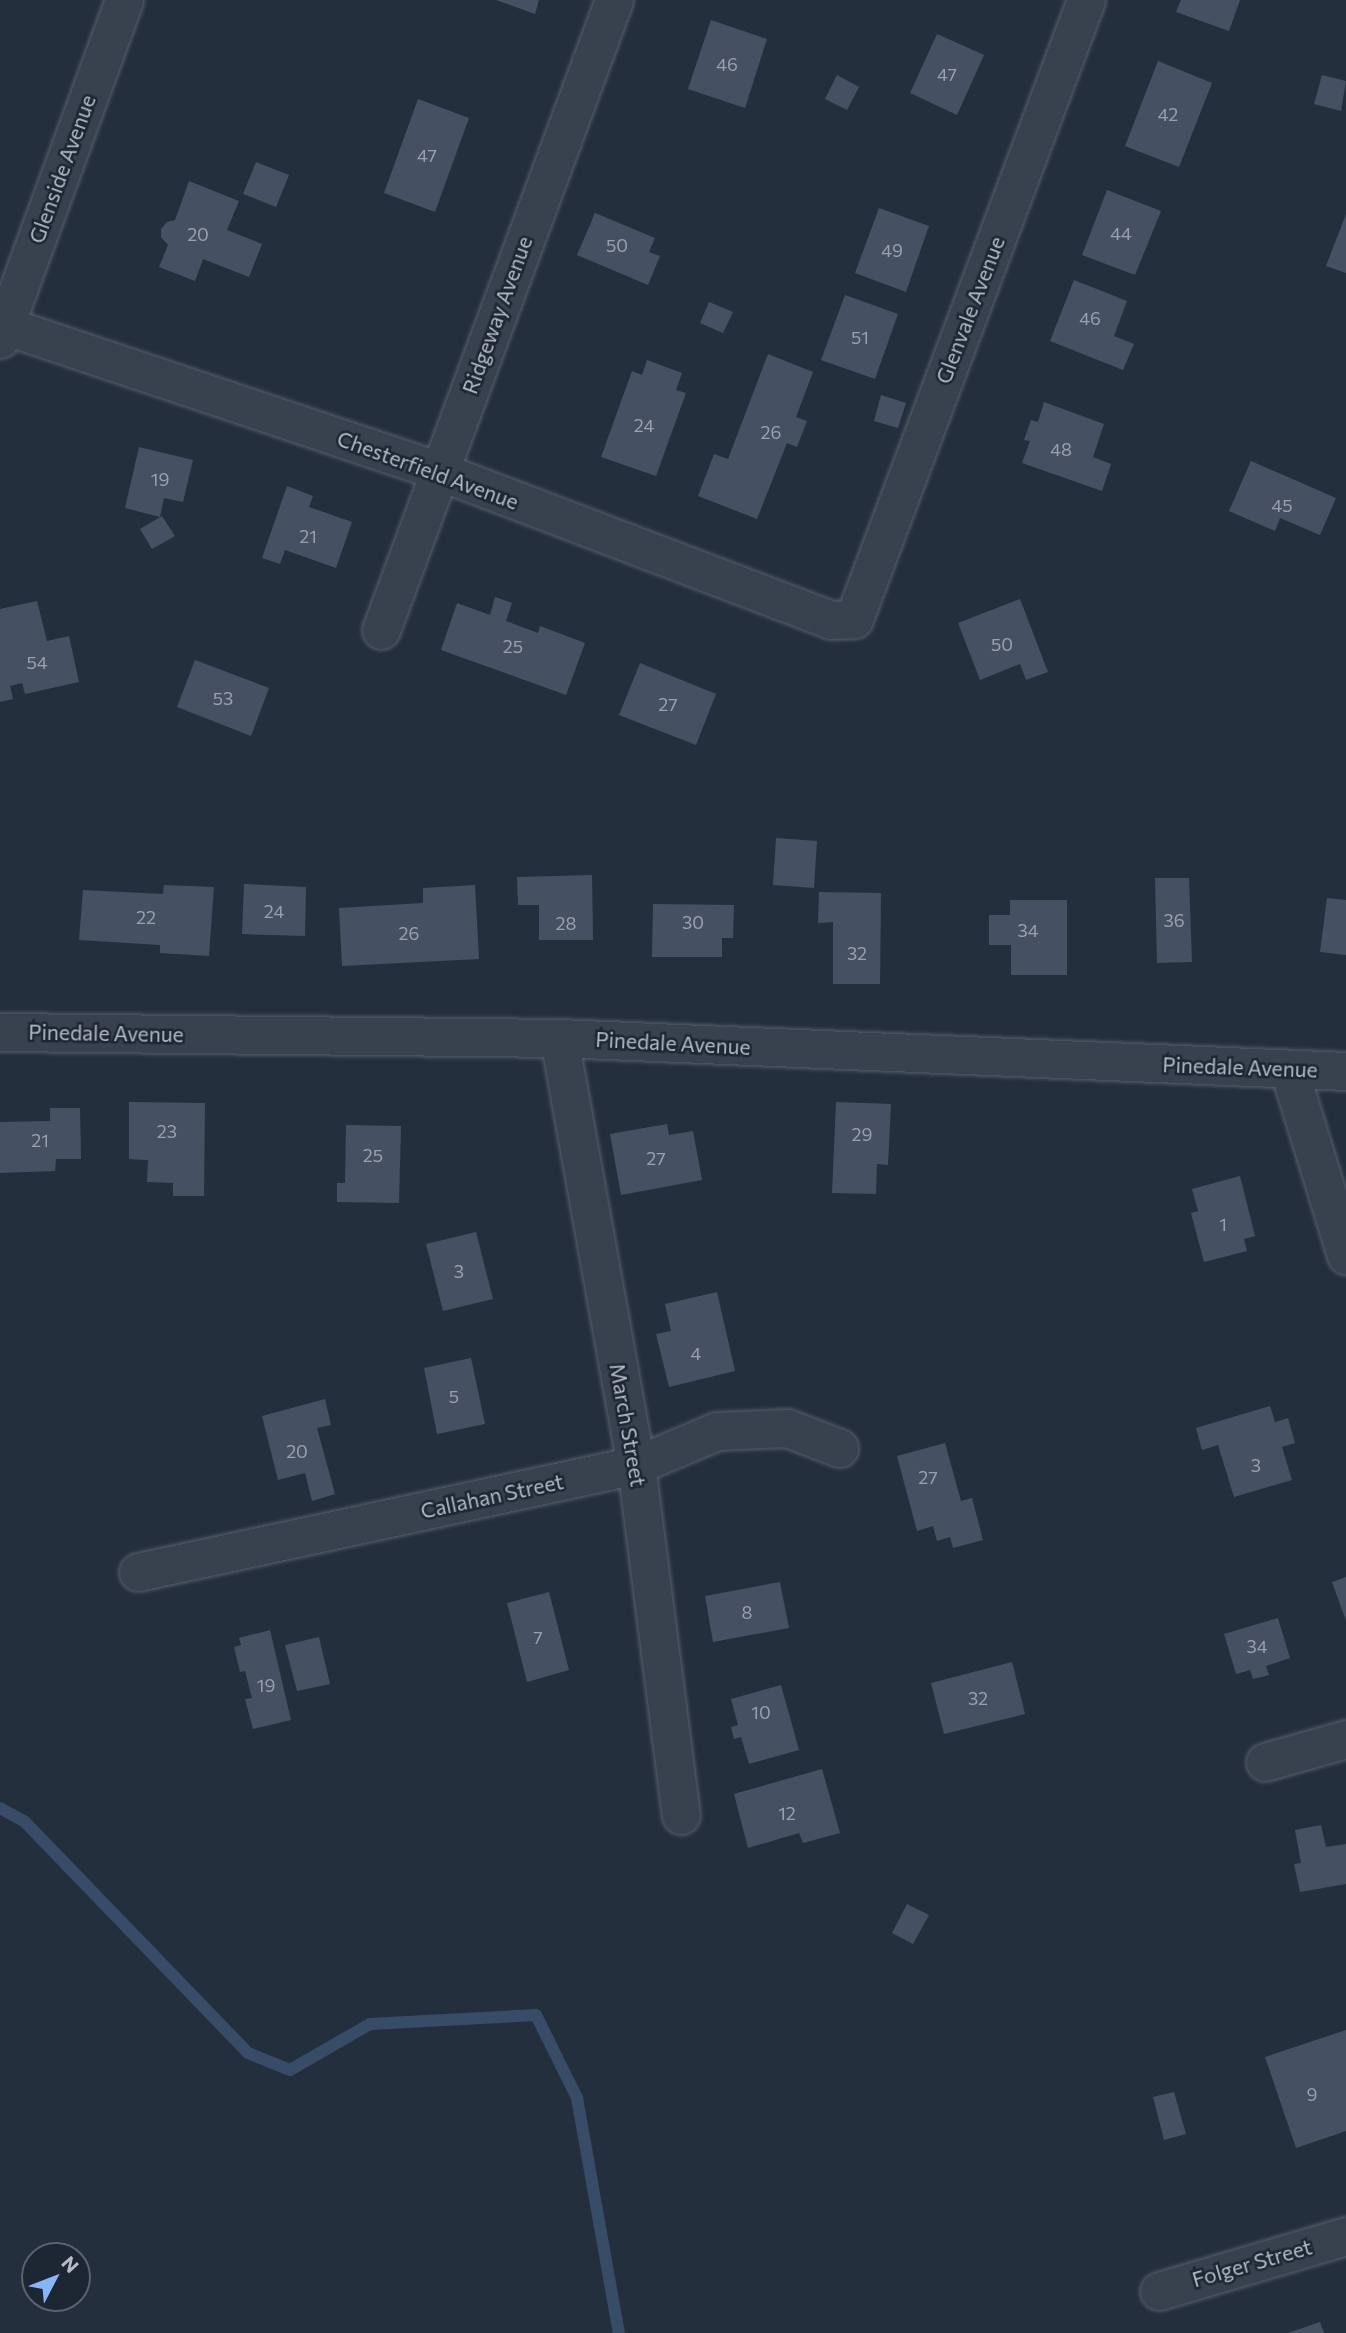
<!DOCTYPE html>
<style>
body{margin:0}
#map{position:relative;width:1346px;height:2333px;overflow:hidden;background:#242f3e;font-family:Commissioner,sans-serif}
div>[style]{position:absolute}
.stream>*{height:12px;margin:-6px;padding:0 6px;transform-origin:6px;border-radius:6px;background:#394c67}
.building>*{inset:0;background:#455162}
.roads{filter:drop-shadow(0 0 2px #565f6c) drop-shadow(0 0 2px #565f6c)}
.minor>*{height:37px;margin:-18.5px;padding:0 18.5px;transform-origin:18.5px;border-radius:18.5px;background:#38414e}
span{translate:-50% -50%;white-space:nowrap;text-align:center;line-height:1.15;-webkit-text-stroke:5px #1d2633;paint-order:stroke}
.number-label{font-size:18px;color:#98a1af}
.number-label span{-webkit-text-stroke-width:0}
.street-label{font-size:21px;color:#b4bcc9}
.north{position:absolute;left:21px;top:2242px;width:70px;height:70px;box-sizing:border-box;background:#1d2633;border:2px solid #59626f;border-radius:50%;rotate:48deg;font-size:19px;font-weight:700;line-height:28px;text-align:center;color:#b4bcc9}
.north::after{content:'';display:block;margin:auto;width:24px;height:32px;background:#8ab4f8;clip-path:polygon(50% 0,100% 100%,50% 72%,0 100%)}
</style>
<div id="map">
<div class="stream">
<i style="left:0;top:1808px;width:29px;rotate:29deg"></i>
<i style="left:25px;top:1822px;width:321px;rotate:46deg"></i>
<i style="left:248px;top:2053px;width:45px;rotate:22deg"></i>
<i style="left:290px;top:2070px;width:92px;rotate:-29.9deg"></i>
<i style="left:370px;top:2024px;width:166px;rotate:-3.1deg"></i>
<i style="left:536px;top:2015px;width:93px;rotate:63.7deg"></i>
<i style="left:577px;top:2098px;width:239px;rotate:79.9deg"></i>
</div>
<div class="building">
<i style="clip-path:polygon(496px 0,539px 0,535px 14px)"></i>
<i style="clip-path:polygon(1181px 0,1240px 0,1229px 31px,1176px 12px)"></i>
<i style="clip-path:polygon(711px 20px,767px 39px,745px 108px,688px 89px)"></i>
<i style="clip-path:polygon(937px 34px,984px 55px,957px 115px,910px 93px)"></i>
<i style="clip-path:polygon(1158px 61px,1212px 83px,1179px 167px,1125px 146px)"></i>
<i style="clip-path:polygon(837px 75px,859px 87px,847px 110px,825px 99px)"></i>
<i style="clip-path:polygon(1322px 75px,1346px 81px,1341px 111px,1314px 104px)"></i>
<i style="clip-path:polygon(418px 99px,469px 118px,435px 212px,384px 193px)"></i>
<i style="clip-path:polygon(256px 162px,289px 175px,276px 207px,243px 194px)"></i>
<i style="clip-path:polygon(189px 181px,239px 201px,227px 230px,262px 244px,249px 277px,203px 259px,195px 281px,159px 267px,168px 245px,161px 237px,161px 229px,167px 222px,175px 220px)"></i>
<i style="clip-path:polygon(1107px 190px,1161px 211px,1135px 275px,1082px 255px)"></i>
<i style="clip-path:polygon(879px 208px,929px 226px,906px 292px,855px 273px)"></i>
<i style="clip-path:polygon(595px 213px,655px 238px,649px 252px,660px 256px,648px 285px,577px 255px)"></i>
<i style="clip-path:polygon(1346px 214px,1346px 273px,1326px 266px)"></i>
<i style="clip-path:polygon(1074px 280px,1127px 301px,1114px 336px,1134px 344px,1123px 370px,1050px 341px)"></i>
<i style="clip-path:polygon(845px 295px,898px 314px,875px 379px,821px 360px)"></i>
<i style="clip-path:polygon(709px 302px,733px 312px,723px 333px,700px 323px)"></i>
<i style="clip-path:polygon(768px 354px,813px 372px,796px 417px,807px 421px,797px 447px,787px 443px,757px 519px,698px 496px,714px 454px,728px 459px)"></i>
<i style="clip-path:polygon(647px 360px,682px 373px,676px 390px,686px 393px,656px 476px,601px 457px,632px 371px,642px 375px)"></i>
<i style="clip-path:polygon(881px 395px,906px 403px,898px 428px,874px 421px)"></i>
<i style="clip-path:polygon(1044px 402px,1104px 424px,1093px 457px,1111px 464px,1102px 491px,1022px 463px,1030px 441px,1024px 440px,1031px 420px,1038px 422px)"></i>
<i style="clip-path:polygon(139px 447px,193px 460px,183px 502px,164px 498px,160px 517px,125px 508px)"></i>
<i style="clip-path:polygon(1251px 461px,1336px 498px,1320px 535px,1280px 518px,1275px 531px,1229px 511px)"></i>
<i style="clip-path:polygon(287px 486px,313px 496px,309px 507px,352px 522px,336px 568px,285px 550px,280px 564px,262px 558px)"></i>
<i style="clip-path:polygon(162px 516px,175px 536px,152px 549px,140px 529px)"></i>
<i style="clip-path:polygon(495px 597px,512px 603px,506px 621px,538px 633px,540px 626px,585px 643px,566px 695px,441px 650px,457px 603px,490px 615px)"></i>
<i style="clip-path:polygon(1020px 599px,1048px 672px,1026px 680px,1020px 664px,980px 680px,958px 623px)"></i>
<i style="clip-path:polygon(37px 601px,47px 641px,69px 636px,79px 682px,25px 694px,22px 683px,10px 686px,13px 699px,0 702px,0 609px)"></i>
<i style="clip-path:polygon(195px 660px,269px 688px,251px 736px,177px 707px)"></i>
<i style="clip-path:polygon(640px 663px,716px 694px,696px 745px,619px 715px)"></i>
<i style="clip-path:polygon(776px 838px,817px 841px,814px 888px,773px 885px)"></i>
<i style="clip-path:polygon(592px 875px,593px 940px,539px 940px,539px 905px,518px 905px,517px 877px)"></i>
<i style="clip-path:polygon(1155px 878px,1189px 878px,1192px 962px,1157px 963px)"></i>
<i style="clip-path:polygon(244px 884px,306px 887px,305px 936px,242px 934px)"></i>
<i style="clip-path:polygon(164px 885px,214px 887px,209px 956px,160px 953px,160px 945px,79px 940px,83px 890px,163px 894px)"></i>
<i style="clip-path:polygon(475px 885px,479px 959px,342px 966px,339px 908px,423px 903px,423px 888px)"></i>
<i style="clip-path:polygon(819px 892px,881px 893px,880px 984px,833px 984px,833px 922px,818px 923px)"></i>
<i style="clip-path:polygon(1327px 898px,1346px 900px,1346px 955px,1320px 952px)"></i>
<i style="clip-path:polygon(1010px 900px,1067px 900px,1067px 975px,1011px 975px,1011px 945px,989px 945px,989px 915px,1010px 915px)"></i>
<i style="clip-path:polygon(653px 904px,734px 905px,733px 938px,722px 938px,722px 957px,652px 957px)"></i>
<i style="clip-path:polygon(129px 1102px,205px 1103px,204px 1196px,173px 1196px,173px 1183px,147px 1182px,148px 1160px,129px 1159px)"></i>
<i style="clip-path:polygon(836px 1102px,891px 1104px,888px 1165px,877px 1164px,876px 1194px,832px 1193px)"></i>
<i style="clip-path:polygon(50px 1108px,80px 1108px,81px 1159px,56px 1159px,55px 1171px,0 1173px,0 1122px,50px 1121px)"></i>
<i style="clip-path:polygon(667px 1124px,669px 1135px,693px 1131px,702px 1180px,621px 1195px,610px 1134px)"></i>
<i style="clip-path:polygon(346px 1125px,401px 1126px,399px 1203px,337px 1202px,337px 1183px,345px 1183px)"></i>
<i style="clip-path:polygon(1240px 1176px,1255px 1236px,1244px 1239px,1247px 1251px,1204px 1262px,1191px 1213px,1198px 1211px,1192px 1189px)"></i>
<i style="clip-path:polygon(476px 1232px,493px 1299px,443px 1311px,426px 1244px)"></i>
<i style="clip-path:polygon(717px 1292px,735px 1371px,669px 1387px,656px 1334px,671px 1331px,665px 1304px)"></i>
<i style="clip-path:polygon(471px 1358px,485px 1424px,437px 1434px,424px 1368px)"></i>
<i style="clip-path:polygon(325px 1399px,331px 1425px,317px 1428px,335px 1494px,312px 1501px,305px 1473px,278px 1480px,262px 1416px)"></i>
<i style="clip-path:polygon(1270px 1406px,1275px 1422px,1288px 1418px,1295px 1443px,1282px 1447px,1292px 1480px,1234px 1497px,1218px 1445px,1202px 1450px,1196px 1428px)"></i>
<i style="clip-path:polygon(945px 1443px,961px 1501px,972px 1498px,983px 1540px,953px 1548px,950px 1537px,937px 1541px,933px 1526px,917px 1531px,897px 1456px)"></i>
<i style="clip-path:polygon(1346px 1577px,1346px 1621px,1332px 1582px)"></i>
<i style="clip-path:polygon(780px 1582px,789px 1628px,713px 1642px,705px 1596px)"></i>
<i style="clip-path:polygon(549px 1592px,569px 1670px,527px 1682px,507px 1603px)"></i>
<i style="clip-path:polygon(1278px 1618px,1290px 1658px,1266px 1666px,1269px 1675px,1253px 1679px,1250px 1670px,1236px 1674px,1224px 1634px)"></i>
<i style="clip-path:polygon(270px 1630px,291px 1720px,253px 1729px,245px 1699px,252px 1698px,245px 1671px,240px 1672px,234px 1647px,241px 1645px,239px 1638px)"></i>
<i style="clip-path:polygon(319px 1637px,330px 1684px,297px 1691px,285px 1645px)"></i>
<i style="clip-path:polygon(1012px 1662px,1025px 1714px,944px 1734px,931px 1683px)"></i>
<i style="clip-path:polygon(781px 1685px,799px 1750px,749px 1764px,741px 1737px,734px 1739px,731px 1727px,738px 1725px,731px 1699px)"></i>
<i style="clip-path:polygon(822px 1769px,840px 1833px,803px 1843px,799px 1833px,748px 1848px,734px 1794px)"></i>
<i style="clip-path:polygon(1321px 1825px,1326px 1847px,1346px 1844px,1346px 1884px,1300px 1892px,1294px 1864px,1301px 1863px,1295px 1830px)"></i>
<i style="clip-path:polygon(907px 1904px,929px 1915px,913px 1944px,892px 1933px)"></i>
<i style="clip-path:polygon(1346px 2030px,1346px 2131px,1296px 2148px,1265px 2057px)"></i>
<i style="clip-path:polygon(1174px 2092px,1186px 2134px,1164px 2140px,1153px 2097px)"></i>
<i style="clip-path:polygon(1320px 2322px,1324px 2333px,1288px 2333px)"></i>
</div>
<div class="roads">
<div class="minor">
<i style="left:0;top:324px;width:463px;rotate:18.5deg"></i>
<i style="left:439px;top:471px;width:419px;rotate:20.8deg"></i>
<i style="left:831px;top:620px;width:23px;rotate:-2deg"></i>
<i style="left:854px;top:619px;width:661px;rotate:-69.45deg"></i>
<i style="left:0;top:339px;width:361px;rotate:-69.9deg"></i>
<i style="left:381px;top:630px;width:672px;rotate:-69.7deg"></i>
<i style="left:0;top:1032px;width:559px;rotate:0.61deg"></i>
<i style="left:559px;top:1038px;width:788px;rotate:2.4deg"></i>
<i style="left:559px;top:1038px;width:434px;rotate:79.8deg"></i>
<i style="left:636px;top:1465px;width:353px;rotate:82.7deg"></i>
<i style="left:1289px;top:1070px;width:194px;rotate:72.9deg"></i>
<i style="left:138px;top:1572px;width:509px;rotate:-12.13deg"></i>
<i style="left:636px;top:1465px;width:88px;rotate:-22.8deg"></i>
<i style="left:717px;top:1431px;width:70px;rotate:-2.5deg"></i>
<i style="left:787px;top:1428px;width:56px;rotate:21deg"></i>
<i style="left:1265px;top:1762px;width:84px;rotate:-15.9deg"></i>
<i style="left:1159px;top:2291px;width:195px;rotate:-16.4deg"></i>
</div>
</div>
<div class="number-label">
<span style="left:727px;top:64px">46</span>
<span style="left:947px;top:74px">47</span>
<span style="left:1168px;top:114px">42</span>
<span style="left:427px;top:155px">47</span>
<span style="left:1121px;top:233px">44</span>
<span style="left:198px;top:234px">20</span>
<span style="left:617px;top:245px">50</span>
<span style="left:892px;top:250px">49</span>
<span style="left:1090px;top:318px">46</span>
<span style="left:860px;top:337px">51</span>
<span style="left:644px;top:425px">24</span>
<span style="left:771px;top:432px">26</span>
<span style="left:1061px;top:449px">48</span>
<span style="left:160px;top:479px">19</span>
<span style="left:1282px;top:505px">45</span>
<span style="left:308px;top:536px">21</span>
<span style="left:1002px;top:644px">50</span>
<span style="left:513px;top:646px">25</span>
<span style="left:37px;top:662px">54</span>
<span style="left:223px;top:698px">53</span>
<span style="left:668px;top:704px">27</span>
<span style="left:274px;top:911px">24</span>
<span style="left:146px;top:917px">22</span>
<span style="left:1174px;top:920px">36</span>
<span style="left:693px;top:922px">30</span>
<span style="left:566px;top:923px">28</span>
<span style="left:1028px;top:930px">34</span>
<span style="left:409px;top:933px">26</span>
<span style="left:857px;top:953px">32</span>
<span style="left:167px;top:1131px">23</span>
<span style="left:862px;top:1134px">29</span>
<span style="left:40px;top:1140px">21</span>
<span style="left:373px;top:1155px">25</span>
<span style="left:656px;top:1158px">27</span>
<span style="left:1223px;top:1224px">1</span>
<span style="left:459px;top:1271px">3</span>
<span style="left:696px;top:1353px">4</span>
<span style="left:454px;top:1396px">5</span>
<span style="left:297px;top:1451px">20</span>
<span style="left:1256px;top:1465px">3</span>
<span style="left:928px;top:1477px">27</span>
<span style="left:747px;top:1612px">8</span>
<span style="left:538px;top:1637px">7</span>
<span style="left:1257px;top:1646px">34</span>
<span style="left:266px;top:1685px">19</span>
<span style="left:978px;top:1698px">32</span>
<span style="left:761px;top:1712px">10</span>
<span style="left:787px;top:1813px">12</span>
<span style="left:1312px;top:2094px">9</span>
</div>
<div class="street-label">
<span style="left:62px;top:169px;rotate:-70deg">Glenside Avenue</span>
<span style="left:970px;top:310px;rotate:-69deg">Glenvale Avenue</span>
<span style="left:497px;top:315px;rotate:-70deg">Ridgeway Avenue</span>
<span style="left:428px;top:470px;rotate:20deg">Chesterfield Avenue</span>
<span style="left:106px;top:1033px;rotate:1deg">Pinedale Avenue</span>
<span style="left:673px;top:1043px;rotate:3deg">Pinedale Avenue</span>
<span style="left:1240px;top:1067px;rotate:2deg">Pinedale Avenue</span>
<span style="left:628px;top:1425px;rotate:80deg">March Street</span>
<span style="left:492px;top:1496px;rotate:-12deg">Callahan Street</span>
<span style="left:1252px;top:2263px;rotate:-16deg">Folger Street</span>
</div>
<div class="north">N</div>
</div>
